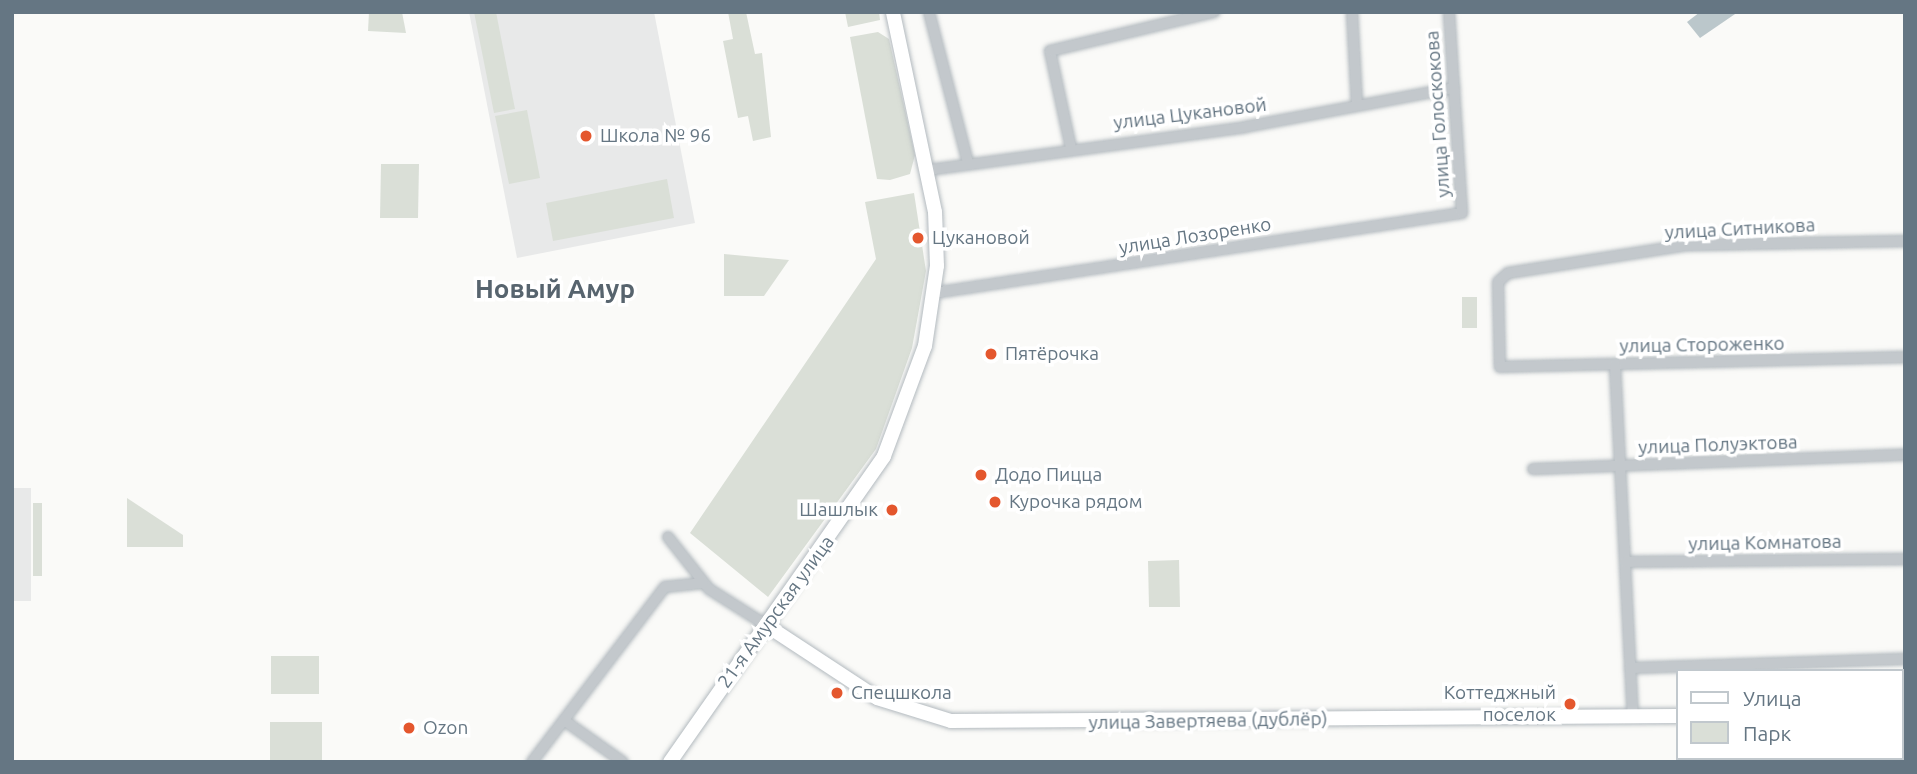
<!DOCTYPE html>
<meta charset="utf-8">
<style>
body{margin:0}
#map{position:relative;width:1917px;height:774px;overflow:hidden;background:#fafaf8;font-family:Ubuntu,sans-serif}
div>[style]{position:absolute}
.built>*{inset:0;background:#e8e9e9}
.green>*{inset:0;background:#dadfd7}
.water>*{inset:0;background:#bbc7cb}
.roads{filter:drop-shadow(0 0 2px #b3babf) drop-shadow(0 0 2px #b3babf)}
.street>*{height:10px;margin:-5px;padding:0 5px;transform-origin:5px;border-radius:5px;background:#c3c8cc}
.secondary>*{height:14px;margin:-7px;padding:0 7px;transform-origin:7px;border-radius:7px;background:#fff}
.dots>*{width:19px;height:19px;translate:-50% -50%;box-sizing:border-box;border:4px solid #fff;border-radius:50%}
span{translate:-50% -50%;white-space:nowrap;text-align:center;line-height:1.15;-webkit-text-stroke:7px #fff;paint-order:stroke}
.street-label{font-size:19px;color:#657683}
.poi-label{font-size:19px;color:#657683}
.left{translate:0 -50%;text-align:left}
.right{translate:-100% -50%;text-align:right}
.district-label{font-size:26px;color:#57646e;font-weight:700}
.frame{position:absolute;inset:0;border:14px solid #657683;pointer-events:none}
.legend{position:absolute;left:1676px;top:669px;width:228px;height:91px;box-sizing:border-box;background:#fff;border:2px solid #c1c8cd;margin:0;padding:9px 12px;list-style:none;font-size:21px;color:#657683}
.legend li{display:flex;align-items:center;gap:14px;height:35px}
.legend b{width:35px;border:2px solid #c1c8cd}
</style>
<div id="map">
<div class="built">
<i style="clip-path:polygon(469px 12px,654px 12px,695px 223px,517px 258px)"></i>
<i style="clip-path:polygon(12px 488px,31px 488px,31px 601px,12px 601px)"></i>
</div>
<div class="green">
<i style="clip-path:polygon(369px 12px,402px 12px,406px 33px,368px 31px)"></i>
<i style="clip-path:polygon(474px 12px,496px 12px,515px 109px,494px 113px)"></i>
<i style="clip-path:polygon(728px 12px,746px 12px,755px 54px,762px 53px,771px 137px,753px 141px,748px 116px,738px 118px,723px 41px,733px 39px)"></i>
<i style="clip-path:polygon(845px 12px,879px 12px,880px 20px,848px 27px)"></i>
<i style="clip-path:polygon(878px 32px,889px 39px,915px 155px,910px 174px,890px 180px,877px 179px,850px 37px)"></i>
<i style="clip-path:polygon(527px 110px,540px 178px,509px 184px,495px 116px)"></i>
<i style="clip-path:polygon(381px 164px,419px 164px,418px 218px,380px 218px)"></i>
<i style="clip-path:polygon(667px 179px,674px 218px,553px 241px,546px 203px)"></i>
<i style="clip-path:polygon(914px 193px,926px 271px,912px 348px,876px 449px,768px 597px,690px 533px,876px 259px,865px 202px)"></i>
<i style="clip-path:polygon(724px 254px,789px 260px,764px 296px,724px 296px)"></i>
<i style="clip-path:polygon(1462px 297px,1477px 297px,1477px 328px,1462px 328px)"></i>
<i style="clip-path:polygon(127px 498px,183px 535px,183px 547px,127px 547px)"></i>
<i style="clip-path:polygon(33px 503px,42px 503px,42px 576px,33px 576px)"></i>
<i style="clip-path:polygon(1179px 560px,1180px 607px,1149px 607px,1148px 561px)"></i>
<i style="clip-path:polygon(271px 656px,319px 656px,319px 694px,271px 694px)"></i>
<i style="clip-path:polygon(270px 722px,322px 722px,322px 762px,270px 762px)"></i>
</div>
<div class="water">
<i style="clip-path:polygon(1700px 12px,1738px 12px,1700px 38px,1687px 22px)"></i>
</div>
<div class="roads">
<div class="street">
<i style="left:929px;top:12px;width:156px;rotate:75.5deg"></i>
<i style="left:1352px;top:12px;width:91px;rotate:86.9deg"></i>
<i style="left:1071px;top:148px;width:99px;rotate:-102.2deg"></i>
<i style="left:1050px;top:51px;width:169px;rotate:-13.4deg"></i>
<i style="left:929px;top:170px;width:319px;rotate:-7.7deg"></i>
<i style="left:1245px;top:127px;width:213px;rotate:-10.6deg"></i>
<i style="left:1905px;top:241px;width:218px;rotate:178.9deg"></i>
<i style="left:1687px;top:245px;width:181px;rotate:171.1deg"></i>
<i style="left:1508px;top:273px;width:13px;rotate:138deg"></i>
<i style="left:1498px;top:282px;width:85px;rotate:88.7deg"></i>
<i style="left:1500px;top:367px;width:405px;rotate:-1.4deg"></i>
<i style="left:934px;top:293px;width:534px;rotate:-8.62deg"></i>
<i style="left:1462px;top:213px;width:201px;rotate:-93.7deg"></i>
<i style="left:1615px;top:365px;width:352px;rotate:87.1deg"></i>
<i style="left:1533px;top:469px;width:372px;rotate:-2.2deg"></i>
<i style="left:668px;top:537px;width:66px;rotate:51.7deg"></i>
<i style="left:709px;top:589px;width:67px;rotate:32.3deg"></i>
<i style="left:1625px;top:562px;width:280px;rotate:-0.6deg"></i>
<i style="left:1630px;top:668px;width:275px;rotate:-1.9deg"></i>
<i style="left:565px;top:721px;width:71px;rotate:35.3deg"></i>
<i style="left:532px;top:762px;width:220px;rotate:-52.8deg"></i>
<i style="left:665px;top:587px;width:38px;rotate:-6deg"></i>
</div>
<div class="secondary">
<i style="left:766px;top:625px;width:133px;rotate:33.3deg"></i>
<i style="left:877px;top:698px;width:77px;rotate:17.3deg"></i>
<i style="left:951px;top:721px;width:726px;rotate:-0.39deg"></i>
<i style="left:1901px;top:713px;width:4px"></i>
<i style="left:670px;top:762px;width:373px;rotate:-55deg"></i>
<i style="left:884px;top:456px;width:117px;rotate:-69.6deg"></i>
<i style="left:925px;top:346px;width:81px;rotate:-81.5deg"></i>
<i style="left:937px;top:266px;width:54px;rotate:-92.1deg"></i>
<i style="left:935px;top:212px;width:204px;rotate:-101.9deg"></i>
</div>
</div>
<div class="dots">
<i style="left:586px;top:136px;background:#e4572e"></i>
<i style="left:918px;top:238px;background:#e4572e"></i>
<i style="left:991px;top:354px;background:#e4572e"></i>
<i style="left:981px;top:475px;background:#e4572e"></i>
<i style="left:995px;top:502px;background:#e4572e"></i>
<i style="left:892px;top:510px;background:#e4572e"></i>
<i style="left:837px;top:693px;background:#e4572e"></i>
<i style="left:1570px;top:704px;background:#e4572e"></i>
<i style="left:409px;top:728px;background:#e4572e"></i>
</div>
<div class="street-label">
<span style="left:1190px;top:114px;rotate:-7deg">улица Цукановой</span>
<span style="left:1438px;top:114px;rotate:-94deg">улица Голоскокова</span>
<span style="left:1740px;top:229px;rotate:-3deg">улица Ситникова</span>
<span style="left:1195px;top:236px;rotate:-9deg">улица Лозоренко</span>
<span style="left:1702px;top:345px;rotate:-1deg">улица Стороженко</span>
<span style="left:1718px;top:445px;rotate:-2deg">улица Полуэктова</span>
<span style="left:1765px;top:543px;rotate:-1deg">улица Комнатова</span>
<span style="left:776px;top:612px;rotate:-54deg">21-я Амурская улица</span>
<span style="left:1208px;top:721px;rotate:-1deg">улица Завертяева (дублёр)</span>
</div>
<div class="poi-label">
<span class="left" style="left:600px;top:136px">Школа № 96</span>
<span class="left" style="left:932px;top:238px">Цукановой</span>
<span class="left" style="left:1005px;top:354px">Пятёрочка</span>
<span class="left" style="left:995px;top:475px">Додо Пицца</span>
<span class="left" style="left:1009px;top:502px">Курочка рядом</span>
<span class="right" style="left:878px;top:510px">Шашлык</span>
<span class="left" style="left:851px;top:693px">Спецшкола</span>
<span class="right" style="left:1556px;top:704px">Коттеджный<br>поселок</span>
<span class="left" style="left:423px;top:728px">Ozon</span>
</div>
<div class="district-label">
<span style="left:555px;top:289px">Новый Амур</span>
</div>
<div class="frame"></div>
<ul class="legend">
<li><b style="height:9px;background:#fff"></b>Улица</li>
<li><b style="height:19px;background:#dadfd7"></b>Парк</li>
</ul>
</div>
